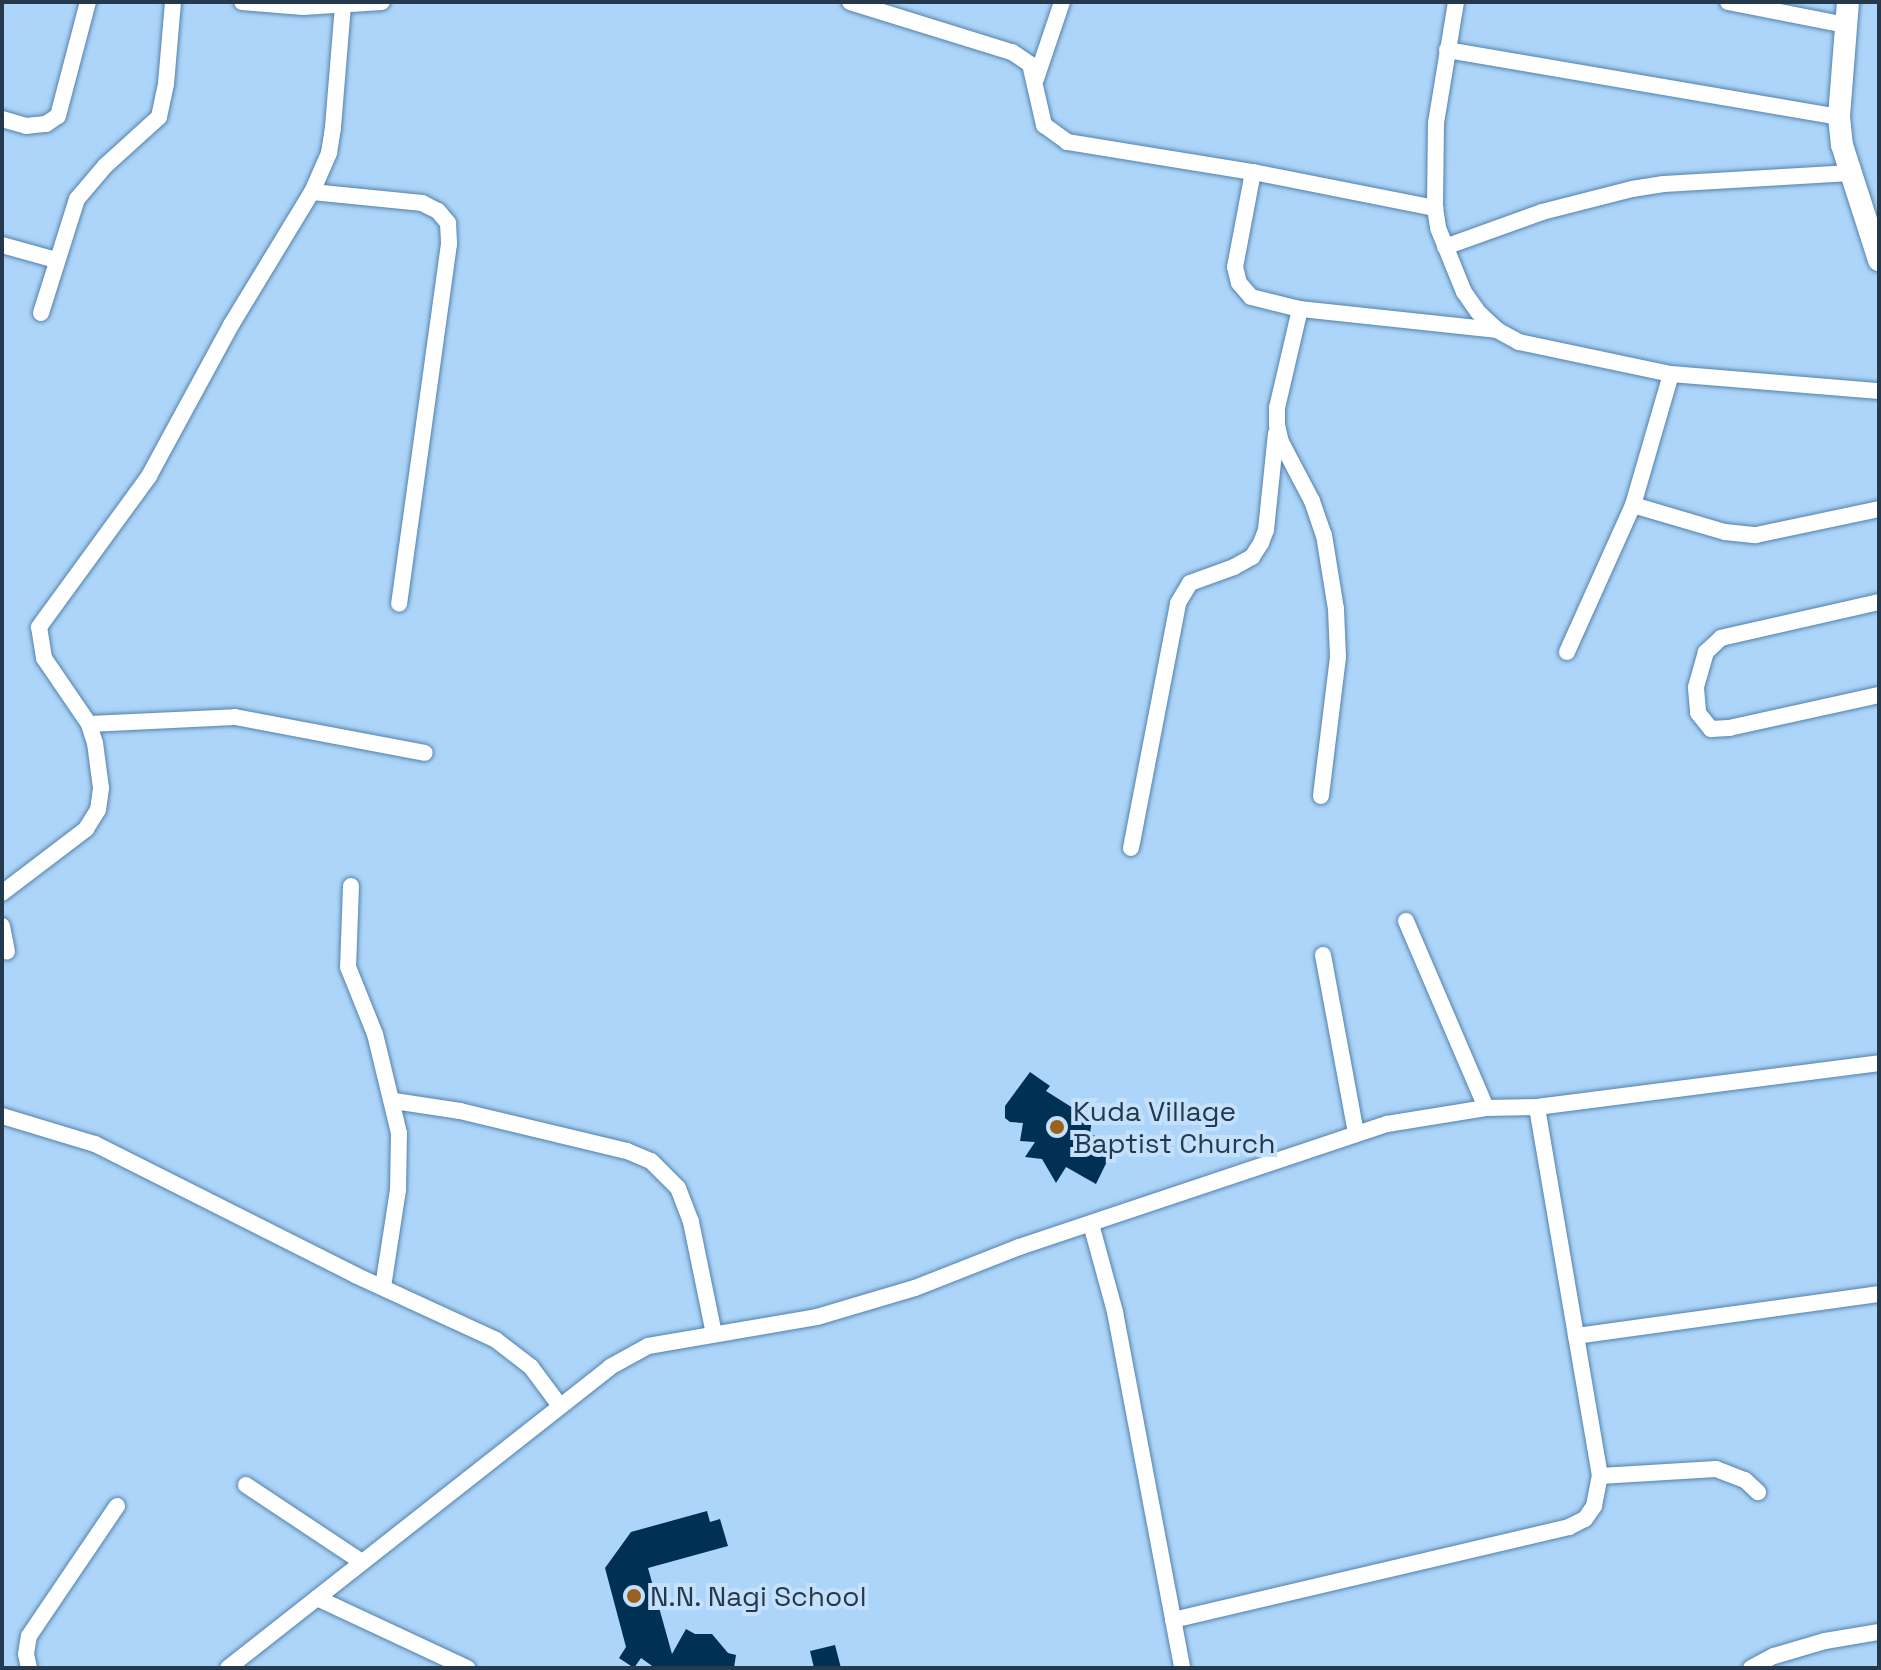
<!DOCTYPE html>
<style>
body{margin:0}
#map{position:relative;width:1881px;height:1670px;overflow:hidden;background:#add4f9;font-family:"Space Grotesk",sans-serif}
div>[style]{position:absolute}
.building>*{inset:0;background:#003054}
.roads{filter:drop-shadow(0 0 2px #5382ab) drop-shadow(0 0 2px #5382ab)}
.minor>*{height:16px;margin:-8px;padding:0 8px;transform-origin:8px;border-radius:8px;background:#fff}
.secondary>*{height:22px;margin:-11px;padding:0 11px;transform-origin:11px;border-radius:11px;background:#fff}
.dots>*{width:22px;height:22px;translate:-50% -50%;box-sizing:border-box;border:4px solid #c3e0fc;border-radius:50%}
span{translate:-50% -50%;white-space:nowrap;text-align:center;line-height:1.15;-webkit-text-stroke:8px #c3e0fc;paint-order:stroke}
.poi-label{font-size:28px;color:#25394c}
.left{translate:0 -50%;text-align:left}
.frame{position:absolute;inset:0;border:4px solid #25394c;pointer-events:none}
</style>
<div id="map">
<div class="building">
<i style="clip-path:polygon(1030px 1072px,1050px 1086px,1046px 1091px,1092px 1120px,1090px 1133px,1114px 1147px,1096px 1184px,1066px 1167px,1056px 1183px,1042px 1159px,1025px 1157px,1035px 1142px,1020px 1141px,1023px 1123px,1010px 1122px,1005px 1118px,1005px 1106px)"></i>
<i style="clip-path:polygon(707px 1511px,710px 1522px,720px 1519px,728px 1546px,648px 1568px,672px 1654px,686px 1629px,695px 1634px,712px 1634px,728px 1653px,736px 1655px,734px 1668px,655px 1668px,641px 1658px,634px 1668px,619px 1658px,626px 1647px,605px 1568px,631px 1532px)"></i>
<i style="clip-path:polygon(835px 1645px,841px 1668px,814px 1668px,810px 1651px)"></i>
</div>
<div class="roads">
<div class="minor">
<i style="left:242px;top:2px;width:61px;rotate:4.7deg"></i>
<i style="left:303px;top:7px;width:79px;rotate:-3.6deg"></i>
<i style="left:850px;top:2px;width:170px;rotate:17.2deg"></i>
<i style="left:1012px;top:52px;width:22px;rotate:34deg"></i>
<i style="left:1030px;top:64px;width:63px;rotate:77.1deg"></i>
<i style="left:1044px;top:125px;width:29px;rotate:36deg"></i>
<i style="left:1067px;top:142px;width:188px;rotate:9.2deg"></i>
<i style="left:1253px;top:172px;width:186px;rotate:11.2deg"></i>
<i style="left:1456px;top:2px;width:123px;rotate:99.4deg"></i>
<i style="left:1436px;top:123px;width:85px;rotate:90.7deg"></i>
<i style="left:1435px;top:208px;width:20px;rotate:81deg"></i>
<i style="left:1438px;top:228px;width:69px;rotate:67.9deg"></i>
<i style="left:1464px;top:292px;width:24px;rotate:55deg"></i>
<i style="left:1478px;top:312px;width:26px;rotate:43deg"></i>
<i style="left:1497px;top:330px;width:25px;rotate:29deg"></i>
<i style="left:1519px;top:342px;width:155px;rotate:11.9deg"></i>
<i style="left:1671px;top:374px;width:209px;rotate:4.7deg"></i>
<i style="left:1728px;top:2px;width:119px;rotate:11.1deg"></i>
<i style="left:1447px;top:50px;width:398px;rotate:9.7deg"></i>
<i style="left:1036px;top:79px;width:81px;rotate:-71.3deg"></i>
<i style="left:2px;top:119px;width:25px;rotate:16deg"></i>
<i style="left:26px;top:126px;width:20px;rotate:-6deg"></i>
<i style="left:46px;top:124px;width:14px;rotate:-34deg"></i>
<i style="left:58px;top:116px;width:118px;rotate:-75.3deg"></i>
<i style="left:1253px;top:172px;width:97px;rotate:100.7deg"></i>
<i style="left:1235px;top:267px;width:16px;rotate:76deg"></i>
<i style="left:1239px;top:283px;width:18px;rotate:49deg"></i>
<i style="left:1251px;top:297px;width:50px;rotate:13.8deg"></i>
<i style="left:1300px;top:309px;width:198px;rotate:6.1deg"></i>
<i style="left:312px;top:192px;width:111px;rotate:5.7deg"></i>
<i style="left:422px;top:203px;width:18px;rotate:27deg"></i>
<i style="left:438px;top:211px;width:16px;rotate:50deg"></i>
<i style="left:448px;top:223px;width:21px;rotate:87deg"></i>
<i style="left:449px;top:244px;width:363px;rotate:97.9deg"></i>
<i style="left:2px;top:245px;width:56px;rotate:15.5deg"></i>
<i style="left:1445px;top:247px;width:103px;rotate:-19.8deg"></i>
<i style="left:1542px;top:212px;width:93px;rotate:-14.3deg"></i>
<i style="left:1632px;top:189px;width:32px;rotate:-9deg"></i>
<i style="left:1664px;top:184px;width:187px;rotate:-3.4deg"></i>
<i style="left:1300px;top:309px;width:102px;rotate:103.1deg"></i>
<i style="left:1277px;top:408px;width:17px;rotate:90deg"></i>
<i style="left:1277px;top:425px;width:17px;rotate:77deg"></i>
<i style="left:1281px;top:442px;width:67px;rotate:62.3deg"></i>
<i style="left:1312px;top:501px;width:36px;rotate:71deg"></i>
<i style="left:1324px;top:535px;width:75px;rotate:80.8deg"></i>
<i style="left:1336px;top:609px;width:48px;rotate:87.6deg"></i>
<i style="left:1338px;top:657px;width:140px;rotate:97deg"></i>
<i style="left:41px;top:313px;width:120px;rotate:-72.5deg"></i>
<i style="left:77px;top:199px;width:43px;rotate:-49.7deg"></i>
<i style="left:105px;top:166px;width:73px;rotate:-42.2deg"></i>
<i style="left:159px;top:117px;width:34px;rotate:-78deg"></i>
<i style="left:166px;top:84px;width:82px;rotate:-85.1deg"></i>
<i style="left:1633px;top:505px;width:96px;rotate:16.4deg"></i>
<i style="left:1725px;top:532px;width:31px;rotate:6deg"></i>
<i style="left:1756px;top:535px;width:126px;rotate:-11.9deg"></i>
<i style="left:1879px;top:602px;width:162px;rotate:167.2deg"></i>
<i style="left:1721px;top:638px;width:21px;rotate:137deg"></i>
<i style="left:1706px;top:652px;width:37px;rotate:106deg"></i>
<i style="left:1696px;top:688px;width:25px;rotate:85deg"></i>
<i style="left:1698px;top:713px;width:21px;rotate:51deg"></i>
<i style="left:1711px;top:729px;width:18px;rotate:-3deg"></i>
<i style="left:1729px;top:728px;width:154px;rotate:-12.4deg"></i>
<i style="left:1567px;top:652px;width:161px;rotate:-65.8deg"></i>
<i style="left:1633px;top:505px;width:136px;rotate:-73.8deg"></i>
<i style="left:89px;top:724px;width:146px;rotate:-2.7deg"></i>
<i style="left:235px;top:717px;width:193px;rotate:10.7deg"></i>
<i style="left:1131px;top:848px;width:249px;rotate:-79.1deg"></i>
<i style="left:1178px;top:603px;width:23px;rotate:-59deg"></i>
<i style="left:1190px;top:583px;width:47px;rotate:-20deg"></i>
<i style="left:1234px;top:567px;width:21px;rotate:-29deg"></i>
<i style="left:1252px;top:557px;width:17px;rotate:-57deg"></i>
<i style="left:1261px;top:543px;width:14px;rotate:-69deg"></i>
<i style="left:1266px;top:530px;width:97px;rotate:-84.1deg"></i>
<i style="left:351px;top:886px;width:81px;rotate:92.1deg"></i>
<i style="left:348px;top:967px;width:72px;rotate:68.1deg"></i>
<i style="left:375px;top:1034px;width:102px;rotate:76.4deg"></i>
<i style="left:399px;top:1133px;width:57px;rotate:91deg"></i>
<i style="left:398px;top:1190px;width:98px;rotate:98.8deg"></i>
<i style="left:2px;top:893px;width:106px;rotate:-37.3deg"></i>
<i style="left:86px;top:829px;width:22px;rotate:-58deg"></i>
<i style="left:98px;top:810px;width:22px;rotate:-82deg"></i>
<i style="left:101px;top:788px;width:45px;rotate:-97.6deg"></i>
<i style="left:95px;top:743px;width:20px;rotate:-108deg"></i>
<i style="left:89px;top:724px;width:80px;rotate:-124.3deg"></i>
<i style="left:44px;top:658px;width:31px;rotate:-99deg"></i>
<i style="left:39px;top:627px;width:187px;rotate:-53.9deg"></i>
<i style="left:149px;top:476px;width:172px;rotate:-61.5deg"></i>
<i style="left:231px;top:325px;width:156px;rotate:-58.7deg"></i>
<i style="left:312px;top:192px;width:43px;rotate:-66.4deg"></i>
<i style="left:329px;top:153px;width:26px;rotate:-81deg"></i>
<i style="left:333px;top:127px;width:121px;rotate:-85.3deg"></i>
<i style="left:1406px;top:921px;width:203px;rotate:66.8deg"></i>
<i style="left:2px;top:926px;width:26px;rotate:79deg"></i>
<i style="left:1323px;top:955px;width:181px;rotate:79.5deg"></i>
<i style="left:394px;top:1101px;width:67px;rotate:8.6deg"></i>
<i style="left:460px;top:1111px;width:172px;rotate:13.5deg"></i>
<i style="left:627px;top:1151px;width:26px;rotate:23deg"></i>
<i style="left:651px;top:1161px;width:38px;rotate:45deg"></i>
<i style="left:678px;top:1188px;width:36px;rotate:69deg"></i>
<i style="left:691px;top:1222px;width:114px;rotate:78.4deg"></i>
<i style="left:2px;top:1116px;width:97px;rotate:16.8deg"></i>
<i style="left:95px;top:1144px;width:291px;rotate:26.7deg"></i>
<i style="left:355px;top:1275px;width:155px;rotate:24.7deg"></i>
<i style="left:496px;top:1340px;width:44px;rotate:37.6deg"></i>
<i style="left:531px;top:1367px;width:49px;rotate:53.4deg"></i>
<i style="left:1091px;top:1224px;width:91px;rotate:74.7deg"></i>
<i style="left:1115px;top:1312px;width:362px;rotate:79.3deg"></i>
<i style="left:1576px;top:1336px;width:306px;rotate:-7.9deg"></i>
<i style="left:1600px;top:1476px;width:116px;rotate:-3.5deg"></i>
<i style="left:1716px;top:1469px;width:31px;rotate:21deg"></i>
<i style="left:1745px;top:1480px;width:18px;rotate:43deg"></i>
<i style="left:246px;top:1485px;width:139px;rotate:33.6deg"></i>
<i style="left:317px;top:1598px;width:166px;rotate:25deg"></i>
<i style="left:1173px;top:1620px;width:407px;rotate:-13.2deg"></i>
<i style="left:1569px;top:1527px;width:18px;rotate:-27deg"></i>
<i style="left:1585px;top:1519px;width:16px;rotate:-55deg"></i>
<i style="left:1594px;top:1506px;width:31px;rotate:-79deg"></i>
<i style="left:1600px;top:1476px;width:374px;rotate:-99.7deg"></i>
<i style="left:29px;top:1668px;width:14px;rotate:-102deg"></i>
<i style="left:26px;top:1654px;width:18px;rotate:-81deg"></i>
<i style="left:29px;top:1636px;width:157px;rotate:-55.9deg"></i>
<i style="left:228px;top:1668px;width:486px;rotate:-38.2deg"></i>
<i style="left:610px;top:1367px;width:43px;rotate:-28.9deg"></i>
<i style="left:648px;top:1346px;width:171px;rotate:-9.7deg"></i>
<i style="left:817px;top:1317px;width:102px;rotate:-16.5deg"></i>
<i style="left:915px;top:1288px;width:112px;rotate:-21.5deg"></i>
<i style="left:1019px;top:1247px;width:388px;rotate:-18.5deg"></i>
<i style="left:1387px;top:1124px;width:100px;rotate:-9.2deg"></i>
<i style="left:1486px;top:1108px;width:51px;rotate:-1.1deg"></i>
<i style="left:1537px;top:1107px;width:345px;rotate:-7.3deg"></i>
<i style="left:1751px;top:1668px;width:26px;rotate:-28deg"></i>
<i style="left:1774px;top:1656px;width:53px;rotate:-16.4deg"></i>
<i style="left:1825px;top:1641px;width:55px;rotate:-9.5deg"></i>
</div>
<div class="secondary">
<i style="left:1848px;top:2px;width:115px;rotate:94.5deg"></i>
<i style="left:1839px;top:117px;width:28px;rotate:84deg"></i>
<i style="left:1842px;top:145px;width:121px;rotate:72.2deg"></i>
</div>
</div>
<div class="dots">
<i style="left:1057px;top:1127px;background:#9a621d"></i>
<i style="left:634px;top:1596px;background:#9a621d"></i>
</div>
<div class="poi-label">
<span class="left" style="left:1073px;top:1127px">Kuda Village<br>Baptist Church</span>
<span class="left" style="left:650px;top:1596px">N.N. Nagi School</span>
</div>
<div class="frame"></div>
</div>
